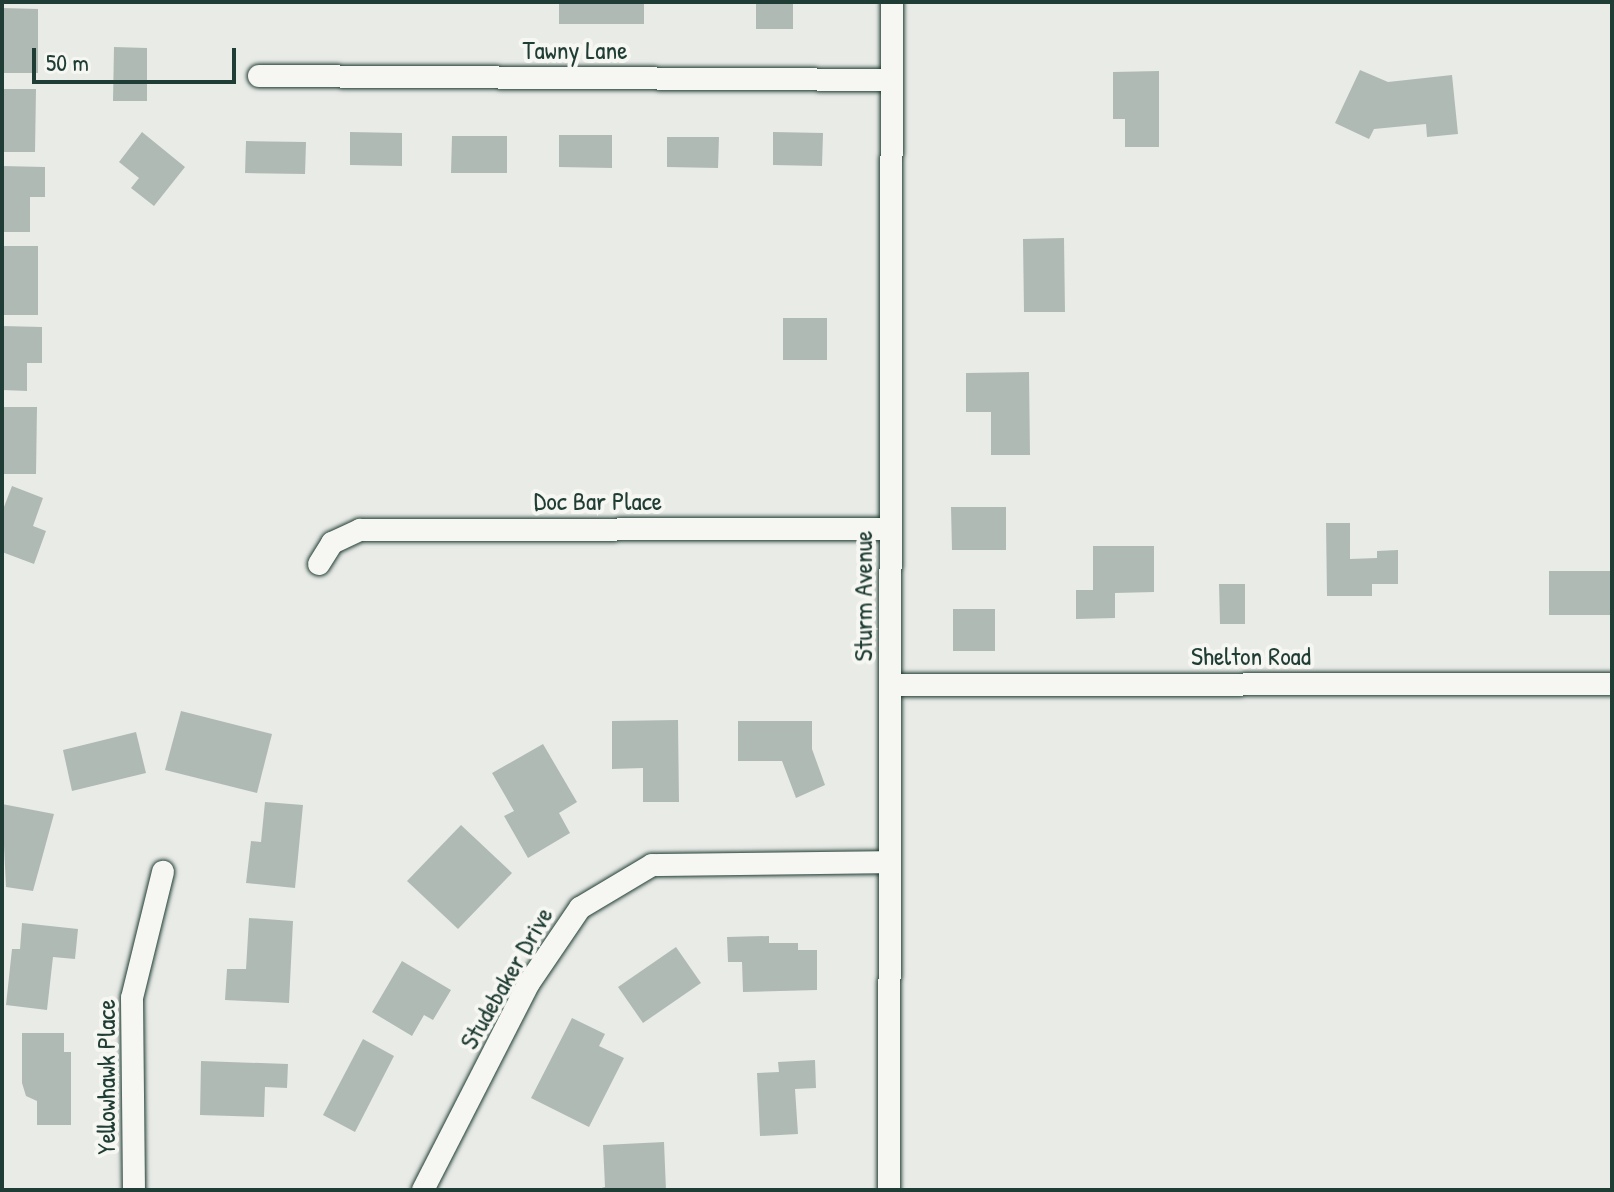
<!DOCTYPE html>
<style>
body{margin:0}
#map{position:relative;width:1614px;height:1192px;overflow:hidden;background:#e9ebe7;font-family:"Patrick Hand",sans-serif}
div>[style]{position:absolute}
.building>*{inset:0;background:#b0bab5}
.roads{filter:drop-shadow(0 0 2px #1f3d34) drop-shadow(0 0 2px #1f3d34)}
.street>*{height:22px;margin:-11px;padding:0 11px;transform-origin:11px;border-radius:11px;background:#f6f6f2}
span{translate:-50% -50%;white-space:nowrap;text-align:center;line-height:1.15;-webkit-text-stroke:8px #f6f6f2;paint-order:stroke}
.street-label{font-size:26px;color:#1f3d34}
.frame{position:absolute;inset:0;border:4px solid #1f3d34;pointer-events:none}
.scale{position:absolute;left:32px;top:48px;width:204px;height:36px;box-sizing:border-box;border:4px solid #1f3d34;border-top:0;padding-left:10px;font-size:24px;line-height:28px;white-space:nowrap;color:#1f3d34;-webkit-text-stroke:6px #f6f6f2;paint-order:stroke}
</style>
<div id="map">
<div class="building">
<i style="clip-path:polygon(559px 2px,644px 2px,644px 24px,559px 24px)"></i>
<i style="clip-path:polygon(756px 2px,793px 2px,793px 29px,756px 29px)"></i>
<i style="clip-path:polygon(2px 8px,38px 9px,38px 73px,2px 73px)"></i>
<i style="clip-path:polygon(114px 47px,147px 48px,147px 101px,113px 101px)"></i>
<i style="clip-path:polygon(1360px 70px,1388px 82px,1452px 75px,1458px 134px,1427px 137px,1426px 124px,1374px 129px,1369px 139px,1335px 123px)"></i>
<i style="clip-path:polygon(1159px 71px,1159px 147px,1125px 147px,1125px 119px,1113px 119px,1113px 72px)"></i>
<i style="clip-path:polygon(2px 89px,36px 89px,35px 152px,2px 152px)"></i>
<i style="clip-path:polygon(142px 132px,185px 167px,154px 206px,131px 188px,139px 178px,119px 162px)"></i>
<i style="clip-path:polygon(350px 132px,402px 133px,402px 166px,350px 165px)"></i>
<i style="clip-path:polygon(773px 132px,823px 133px,822px 166px,773px 165px)"></i>
<i style="clip-path:polygon(559px 135px,612px 135px,612px 168px,559px 167px)"></i>
<i style="clip-path:polygon(452px 136px,507px 136px,507px 173px,451px 173px)"></i>
<i style="clip-path:polygon(667px 137px,719px 137px,718px 168px,667px 167px)"></i>
<i style="clip-path:polygon(246px 141px,306px 142px,305px 174px,245px 173px)"></i>
<i style="clip-path:polygon(2px 166px,45px 167px,45px 197px,30px 197px,30px 232px,2px 232px)"></i>
<i style="clip-path:polygon(1064px 238px,1065px 312px,1024px 312px,1023px 239px)"></i>
<i style="clip-path:polygon(2px 246px,38px 246px,38px 315px,2px 315px)"></i>
<i style="clip-path:polygon(783px 318px,827px 318px,827px 360px,783px 360px)"></i>
<i style="clip-path:polygon(2px 326px,42px 327px,42px 363px,27px 363px,27px 391px,2px 390px)"></i>
<i style="clip-path:polygon(1029px 372px,1030px 455px,991px 455px,991px 412px,966px 412px,966px 373px)"></i>
<i style="clip-path:polygon(2px 407px,37px 407px,36px 474px,2px 474px)"></i>
<i style="clip-path:polygon(12px 486px,43px 498px,33px 526px,46px 531px,34px 564px,2px 552px,2px 512px)"></i>
<i style="clip-path:polygon(951px 507px,1006px 507px,1006px 550px,952px 550px)"></i>
<i style="clip-path:polygon(1326px 523px,1350px 523px,1350px 559px,1377px 558px,1377px 551px,1398px 550px,1398px 584px,1372px 584px,1372px 596px,1327px 596px)"></i>
<i style="clip-path:polygon(1093px 546px,1154px 546px,1154px 592px,1115px 593px,1115px 618px,1076px 619px,1076px 590px,1093px 590px)"></i>
<i style="clip-path:polygon(1549px 571px,1612px 571px,1612px 615px,1549px 615px)"></i>
<i style="clip-path:polygon(1219px 584px,1245px 584px,1245px 624px,1220px 624px)"></i>
<i style="clip-path:polygon(953px 609px,995px 609px,995px 651px,953px 651px)"></i>
<i style="clip-path:polygon(181px 711px,272px 734px,257px 793px,165px 770px)"></i>
<i style="clip-path:polygon(678px 720px,679px 802px,643px 802px,643px 768px,612px 769px,612px 721px)"></i>
<i style="clip-path:polygon(738px 721px,812px 721px,812px 749px,825px 785px,796px 798px,782px 761px,738px 761px)"></i>
<i style="clip-path:polygon(136px 732px,146px 773px,72px 791px,63px 750px)"></i>
<i style="clip-path:polygon(543px 744px,577px 802px,559px 813px,570px 833px,528px 858px,504px 816px,514px 811px,492px 773px)"></i>
<i style="clip-path:polygon(265px 802px,303px 805px,295px 888px,246px 883px,251px 841px,261px 842px)"></i>
<i style="clip-path:polygon(2px 804px,54px 814px,33px 891px,6px 887px)"></i>
<i style="clip-path:polygon(461px 825px,512px 873px,458px 929px,407px 881px)"></i>
<i style="clip-path:polygon(249px 918px,293px 921px,289px 1003px,225px 1000px,227px 969px,246px 969px)"></i>
<i style="clip-path:polygon(22px 923px,78px 929px,75px 959px,53px 957px,47px 1010px,6px 1005px,12px 949px,20px 949px)"></i>
<i style="clip-path:polygon(769px 936px,769px 943px,798px 943px,798px 950px,817px 950px,817px 990px,743px 992px,742px 962px,728px 962px,727px 937px)"></i>
<i style="clip-path:polygon(676px 947px,701px 983px,643px 1023px,618px 987px)"></i>
<i style="clip-path:polygon(402px 961px,451px 990px,433px 1020px,424px 1015px,412px 1036px,372px 1012px)"></i>
<i style="clip-path:polygon(572px 1018px,605px 1034px,599px 1046px,624px 1058px,589px 1127px,531px 1098px)"></i>
<i style="clip-path:polygon(22px 1033px,64px 1033px,64px 1052px,71px 1052px,71px 1125px,37px 1125px,37px 1101px,26px 1096px,22px 1083px)"></i>
<i style="clip-path:polygon(363px 1039px,394px 1056px,355px 1132px,323px 1115px)"></i>
<i style="clip-path:polygon(815px 1060px,816px 1088px,795px 1089px,798px 1134px,760px 1136px,757px 1073px,779px 1072px,778px 1062px)"></i>
<i style="clip-path:polygon(201px 1061px,288px 1064px,287px 1088px,265px 1087px,264px 1117px,200px 1115px)"></i>
<i style="clip-path:polygon(664px 1142px,666px 1190px,594px 1190px,605px 1187px,603px 1145px)"></i>
</div>
<div class="roads">
<div class="street">
<i style="left:259px;top:76px;width:632px;rotate:0.36deg"></i>
<i style="left:319px;top:564px;width:25px;rotate:-58deg"></i>
<i style="left:332px;top:543px;width:31px;rotate:-25deg"></i>
<i style="left:360px;top:530px;width:531px;rotate:-0.11deg"></i>
<i style="left:891px;top:685px;width:721px;rotate:-0.08deg"></i>
<i style="left:134px;top:1190px;width:192px;rotate:-90.6deg"></i>
<i style="left:132px;top:998px;width:130px;rotate:-76.2deg"></i>
<i style="left:423px;top:1190px;width:233px;rotate:-62.9deg"></i>
<i style="left:529px;top:983px;width:91px;rotate:-55.8deg"></i>
<i style="left:580px;top:908px;width:84px;rotate:-30.8deg"></i>
<i style="left:652px;top:865px;width:237px;rotate:-0.7deg"></i>
<i style="left:889px;top:1190px;width:1188px;rotate:-89.86deg"></i>
</div>
</div>
<div class="street-label">
<span style="left:575px;top:50px">Tawny Lane</span>
<span style="left:598px;top:501px">Doc Bar Place</span>
<span style="left:863px;top:596px;rotate:-90deg">Sturm Avenue</span>
<span style="left:1251px;top:656px">Shelton Road</span>
<span style="left:506px;top:978px;rotate:-60deg">Studebaker Drive</span>
<span style="left:106px;top:1077px;rotate:-90deg">Yellowhawk Place</span>
</div>
<div class="frame"></div>
<div class="scale">50 m</div>
</div>
